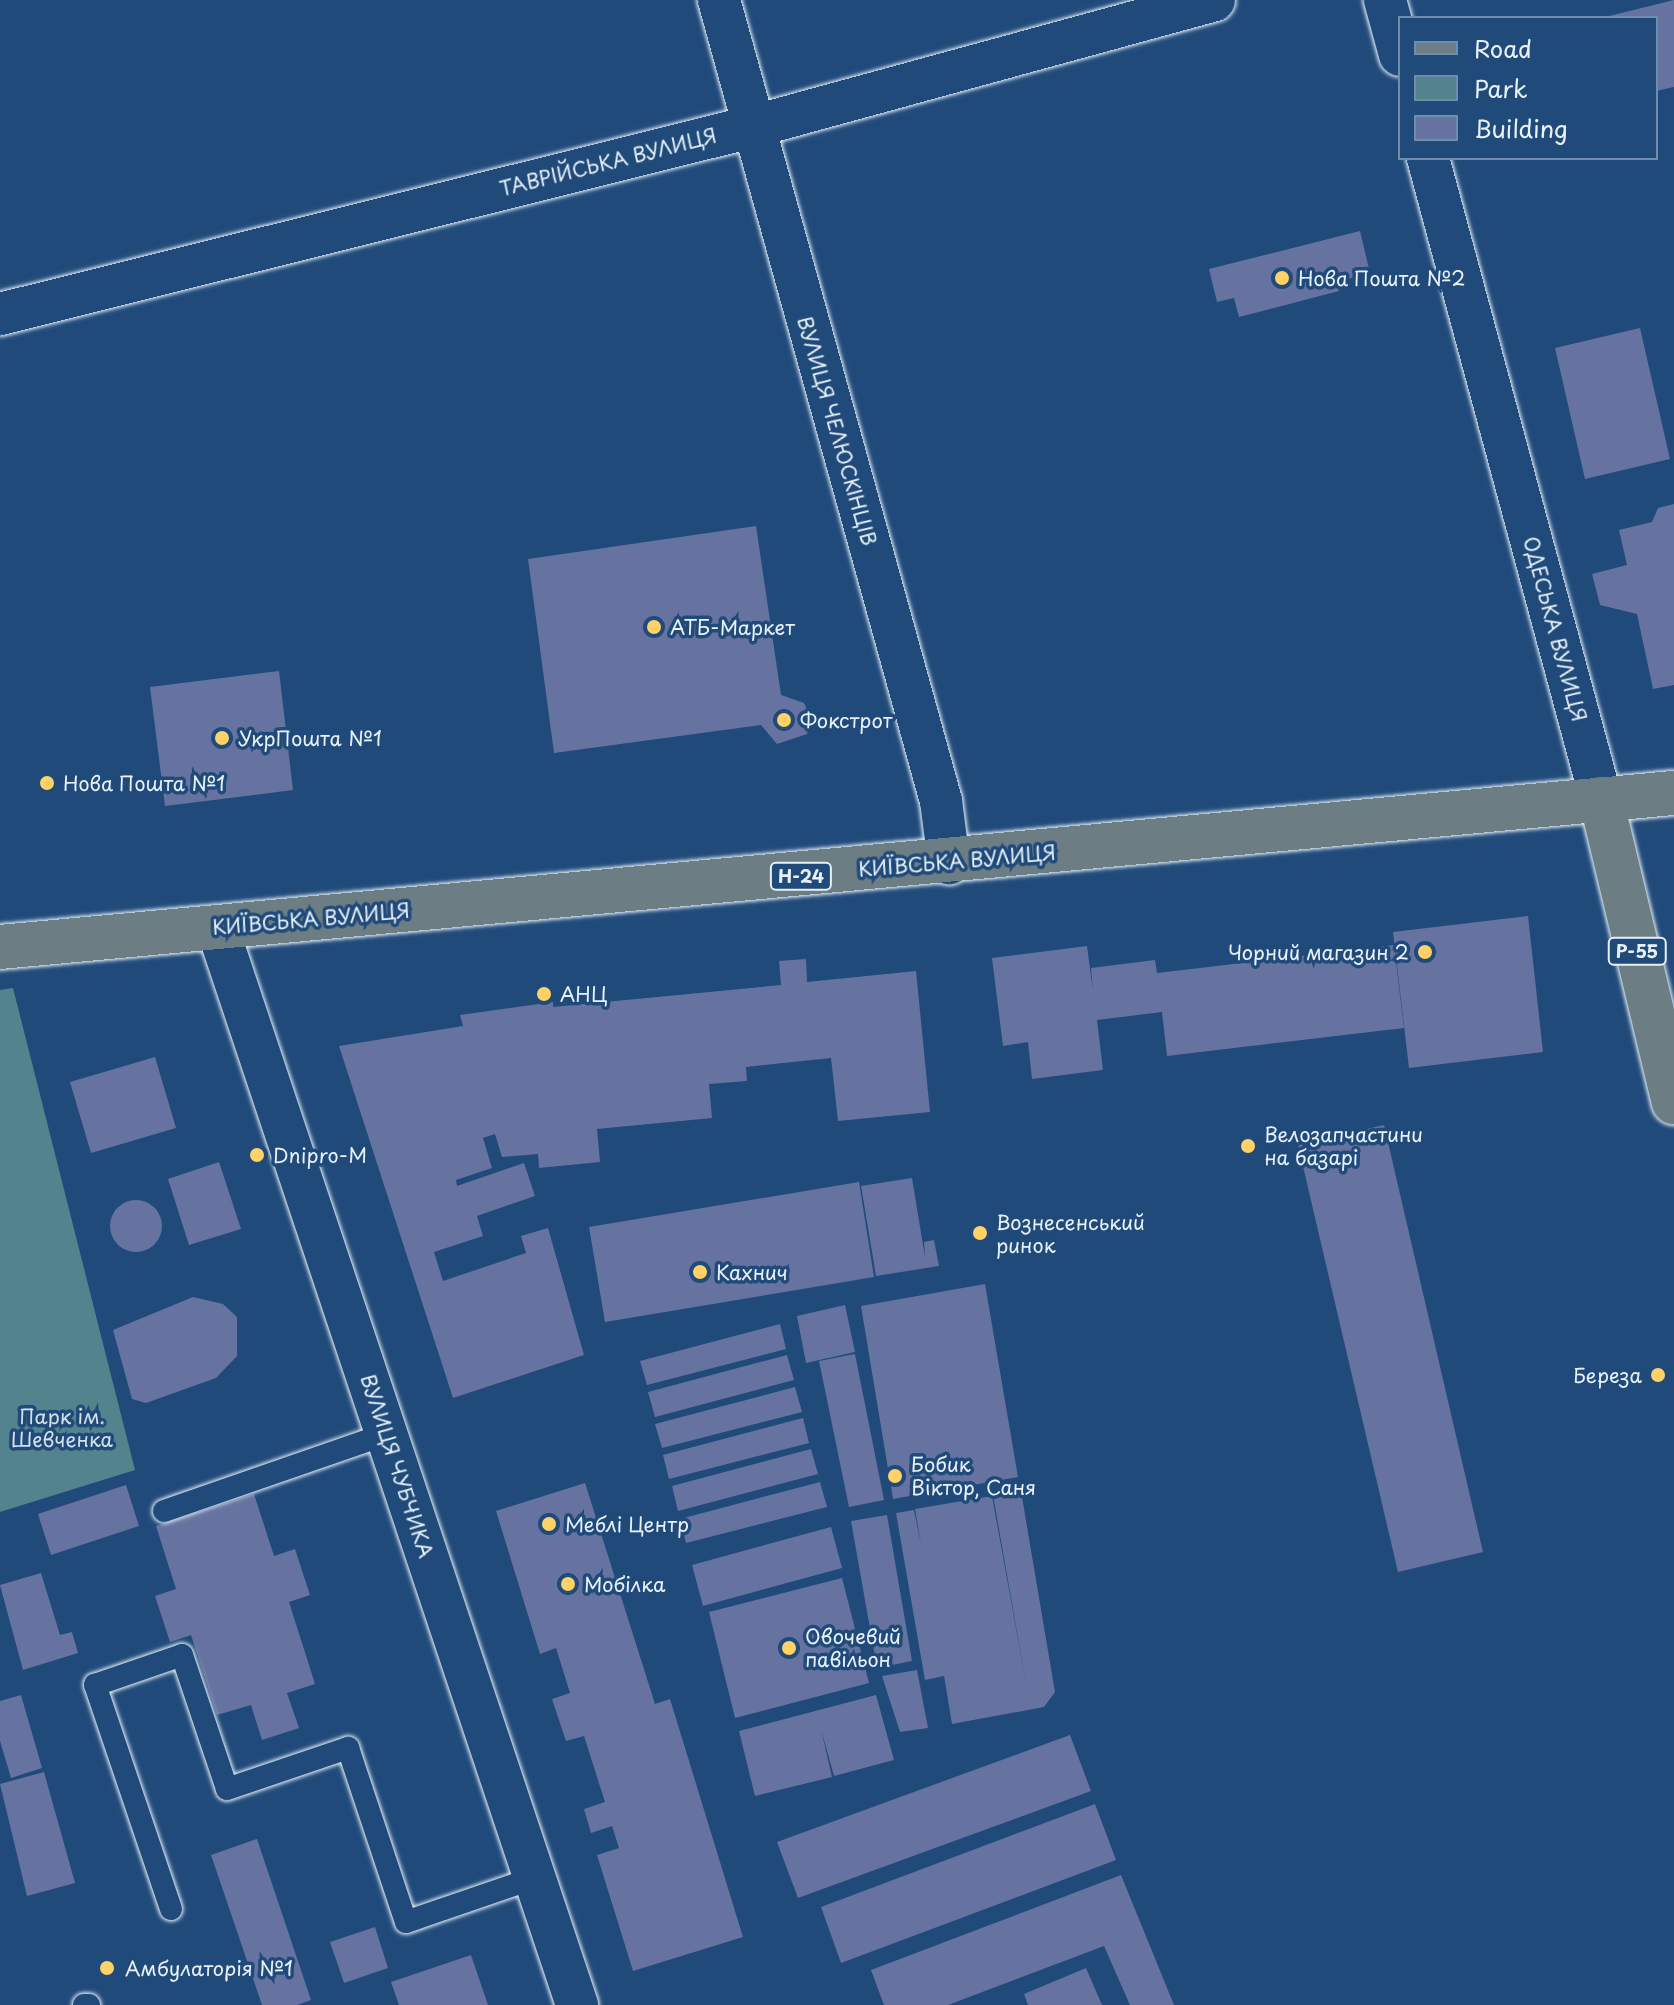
<!DOCTYPE html>
<meta charset="utf-8">
<style>
body{margin:0}
#map{position:relative;width:1674px;height:2005px;overflow:hidden;background:#1f4a7a;font-family:"Playpen Sans",sans-serif}
div>[style]{position:absolute}
.green>*{inset:0;background:#53838d}
.building>*{inset:0;background:#6673a0}
.round{border-radius:50%}
.roads{filter:drop-shadow(0 0 2px #e8f1f8) drop-shadow(0 0 2px #e8f1f8)}
.lane>*{height:22px;margin:-11px;padding:0 11px;transform-origin:11px;border-radius:11px;background:#1f4a7a}
.street>*{height:42px;margin:-21px;padding:0 21px;transform-origin:21px;border-radius:21px;background:#1f4a7a}
.primary>*{height:44px;margin:-22px;padding:0 22px;transform-origin:22px;border-radius:22px;background:#6d7d84}
.dots>*{width:22px;height:22px;translate:-50% -50%;box-sizing:border-box;border:4px solid #1f4a7a;border-radius:50%}
span{translate:-50% -50%;white-space:nowrap;text-align:center;line-height:1.15;-webkit-text-stroke:7px #1f4a7a;paint-order:stroke}
.shield-label span{padding:2px 6px;background:#1f4a7a;border:2px solid;border-radius:6px;-webkit-text-stroke-width:0}
.shield-label{font-size:18px;color:#e8f1f8;font-weight:700}
.street-label{font-size:20px;color:#e8f1f8}
.poi-label{font-size:20px;color:#e8f1f8}
.left{translate:0 -50%;text-align:left}
.right{translate:-100% -50%;text-align:right}
.park-label{font-size:20px;color:#d2e0e8}
.legend{position:absolute;left:1398px;top:16px;width:260px;height:144px;box-sizing:border-box;background:#1f4a7a;border:2px solid #6f8dac;margin:0;padding:10px 14px;list-style:none;font-size:24px;color:#e8f1f8}
.legend li{display:flex;align-items:center;gap:16px;height:40px}
.legend b{width:40px;border:2px solid #6f8dac}
</style>
<div id="map">
<div class="green">
<i style="clip-path:polygon(13px 988px,135px 1470px,0 1512px,0 990px)"></i>
</div>
<div class="building">
<i style="clip-path:polygon(1674px 0,1674px 87px,1656px 91px,1656px 18px,1605px 17px)"></i>
<i style="clip-path:polygon(1360px 231px,1370px 273px,1337px 282px,1339px 291px,1239px 317px,1234px 298px,1217px 302px,1209px 269px)"></i>
<i style="clip-path:polygon(1640px 328px,1670px 459px,1585px 479px,1555px 348px)"></i>
<i style="clip-path:polygon(1674px 504px,1674px 685px,1653px 689px,1637px 614px,1600px 605px,1592px 574px,1627px 565px,1619px 530px,1652px 522px,1658px 508px)"></i>
<i style="clip-path:polygon(756px 526px,781px 695px,804px 703px,811px 718px,807px 734px,777px 744px,761px 725px,554px 753px,528px 559px)"></i>
<i style="clip-path:polygon(279px 671px,293px 790px,165px 806px,150px 687px)"></i>
<i style="clip-path:polygon(1528px 916px,1543px 1052px,1409px 1068px,1393px 932px)"></i>
<i style="clip-path:polygon(1394px 945px,1404px 1028px,1167px 1056px,1162px 1012px,1097px 1020px,1103px 1070px,1032px 1079px,1028px 1042px,1003px 1046px,992px 958px,1087px 946px,1093px 991px,1091px 968px,1155px 960px,1157px 973px)"></i>
<i style="clip-path:polygon(806px 959px,807px 982px,916px 971px,930px 1112px,838px 1121px,831px 1058px,746px 1067px,747px 1081px,709px 1084px,712px 1118px,597px 1129px,600px 1162px,539px 1168px,538px 1154px,502px 1157px,495px 1134px,483px 1138px,492px 1168px,456px 1180px,457px 1186px,524px 1163px,535px 1196px,477px 1216px,483px 1236px,434px 1252px,443px 1281px,526px 1253px,521px 1236px,548px 1228px,584px 1355px,453px 1398px,339px 1046px,463px 1026px,460px 1015px,553px 1002px,553px 1007px,781px 985px,779px 961px)"></i>
<i style="clip-path:polygon(155px 1057px,176px 1128px,91px 1153px,70px 1082px)"></i>
<i style="clip-path:polygon(1384px 1125px,1483px 1552px,1398px 1572px,1298px 1145px)"></i>
<i style="clip-path:polygon(219px 1162px,241px 1229px,189px 1245px,168px 1179px)"></i>
<i style="clip-path:polygon(912px 1178px,925px 1257px,924px 1242px,934px 1240px,939px 1266px,876px 1276px,861px 1186px)"></i>
<i style="clip-path:polygon(859px 1182px,874px 1277px,605px 1322px,589px 1227px)"></i>
<i class="round" style="left:110px;top:1200px;width:52px;height:52px"></i>
<i style="clip-path:polygon(985px 1284px,1018px 1477px,893px 1499px,861px 1306px)"></i>
<i style="clip-path:polygon(193px 1297px,223px 1304px,237px 1317px,237px 1356px,216px 1378px,146px 1403px,132px 1399px,113px 1330px)"></i>
<i style="clip-path:polygon(845px 1305px,855px 1352px,806px 1363px,797px 1316px)"></i>
<i style="clip-path:polygon(780px 1324px,786px 1349px,647px 1385px,640px 1361px)"></i>
<i style="clip-path:polygon(855px 1354px,884px 1500px,849px 1507px,819px 1361px)"></i>
<i style="clip-path:polygon(787px 1355px,794px 1380px,655px 1417px,648px 1392px)"></i>
<i style="clip-path:polygon(795px 1387px,802px 1412px,662px 1448px,655px 1424px)"></i>
<i style="clip-path:polygon(803px 1418px,809px 1443px,669px 1479px,663px 1455px)"></i>
<i style="clip-path:polygon(811px 1449px,818px 1474px,678px 1511px,672px 1486px)"></i>
<i style="clip-path:polygon(820px 1482px,827px 1507px,686px 1543px,680px 1519px)"></i>
<i style="clip-path:polygon(585px 1483px,655px 1704px,670px 1699px,743px 1937px,633px 1971px,597px 1855px,619px 1848px,612px 1826px,591px 1833px,584px 1809px,605px 1802px,584px 1736px,566px 1741px,552px 1699px,570px 1693px,556px 1648px,540px 1654px,496px 1511px)"></i>
<i style="clip-path:polygon(126px 1485px,139px 1526px,51px 1555px,38px 1514px)"></i>
<i style="clip-path:polygon(1021px 1491px,1055px 1692px,1044px 1707px,952px 1724px,944px 1676px,925px 1680px,896px 1513px,914px 1510px,921px 1544px,915px 1509px,992px 1496px,1027px 1689px,993px 1495px)"></i>
<i style="clip-path:polygon(254px 1494px,274px 1556px,295px 1549px,310px 1595px,289px 1602px,315px 1684px,287px 1693px,299px 1728px,262px 1740px,251px 1705px,217px 1715px,191px 1635px,170px 1642px,155px 1596px,176px 1589px,156px 1526px)"></i>
<i style="clip-path:polygon(887px 1515px,912px 1661px,877px 1668px,851px 1521px)"></i>
<i style="clip-path:polygon(831px 1527px,842px 1568px,703px 1606px,692px 1565px)"></i>
<i style="clip-path:polygon(41px 1573px,60px 1635px,72px 1632px,78px 1653px,23px 1670px,0 1585px)"></i>
<i style="clip-path:polygon(842px 1578px,869px 1683px,735px 1718px,709px 1612px)"></i>
<i style="clip-path:polygon(917px 1670px,928px 1728px,900px 1732px,882px 1676px)"></i>
<i style="clip-path:polygon(21px 1695px,42px 1768px,11px 1778px,0 1741px,0 1701px)"></i>
<i style="clip-path:polygon(876px 1695px,894px 1760px,834px 1776px,821px 1729px,832px 1777px,755px 1796px,739px 1731px)"></i>
<i style="clip-path:polygon(1070px 1735px,1091px 1791px,798px 1898px,777px 1842px)"></i>
<i style="clip-path:polygon(44px 1772px,75px 1883px,27px 1896px,0 1784px)"></i>
<i style="clip-path:polygon(1095px 1804px,1116px 1860px,841px 1963px,821px 1907px)"></i>
<i style="clip-path:polygon(257px 1839px,311px 2000px,297px 2005px,262px 2005px,211px 1855px)"></i>
<i style="clip-path:polygon(1121px 1875px,1174px 2005px,1130px 2005px,1104px 1946px,948px 2005px,884px 2005px,871px 1970px)"></i>
<i style="clip-path:polygon(375px 1927px,388px 1968px,344px 1983px,330px 1942px)"></i>
<i style="clip-path:polygon(471px 1955px,488px 2005px,399px 2005px,391px 1982px)"></i>
<i style="clip-path:polygon(1086px 1968px,1102px 2005px,1028px 2005px,1024px 1994px)"></i>
</div>
<div class="roads">
<div class="lane">
<i style="left:164px;top:1511px;width:235px;rotate:-19.1deg"></i>
<i style="left:171px;top:1909px;width:237px;rotate:-108.7deg"></i>
<i style="left:95px;top:1685px;width:92px;rotate:-19deg"></i>
<i style="left:182px;top:1655px;width:141px;rotate:71.4deg"></i>
<i style="left:227px;top:1789px;width:128px;rotate:-18.7deg"></i>
<i style="left:348px;top:1748px;width:183px;rotate:71.6deg"></i>
<i style="left:406px;top:1922px;width:135px;rotate:-19deg"></i>
<i style="left:84px;top:2005px;width:5px"></i>
</div>
<div class="street">
<i style="left:719px;top:0;width:831px;rotate:74.51deg"></i>
<i style="left:941px;top:801px;width:63px;rotate:82.6deg"></i>
<i style="left:1385px;top:0;width:57px;rotate:74.7deg"></i>
<i style="left:1428px;top:158px;width:664px;rotate:74.9deg"></i>
<i style="left:0;top:314px;width:774px;rotate:-13.98deg"></i>
<i style="left:751px;top:127px;width:480px;rotate:-15.3deg"></i>
<i style="left:217px;top:927px;width:1137px;rotate:71.53deg"></i>
</div>
<div class="primary">
<i style="left:1601px;top:799px;width:312px;rotate:76.5deg"></i>
<i style="left:0;top:947px;width:1681px;rotate:-5.26deg"></i>
</div>
</div>
<div class="dots">
<i style="left:1282px;top:278px;background:#ffd166"></i>
<i style="left:654px;top:627px;background:#ffd166"></i>
<i style="left:784px;top:720px;background:#ffd166"></i>
<i style="left:222px;top:738px;background:#ffd166"></i>
<i style="left:47px;top:783px;background:#ffd166"></i>
<i style="left:1425px;top:952px;background:#ffd166"></i>
<i style="left:544px;top:994px;background:#ffd166"></i>
<i style="left:1248px;top:1146px;background:#ffd166"></i>
<i style="left:257px;top:1155px;background:#ffd166"></i>
<i style="left:980px;top:1233px;background:#ffd166"></i>
<i style="left:700px;top:1272px;background:#ffd166"></i>
<i style="left:1658px;top:1375px;background:#ffd166"></i>
<i style="left:895px;top:1476px;background:#ffd166"></i>
<i style="left:549px;top:1524px;background:#ffd166"></i>
<i style="left:568px;top:1584px;background:#ffd166"></i>
<i style="left:789px;top:1648px;background:#ffd166"></i>
<i style="left:107px;top:1968px;background:#ffd166"></i>
</div>
<div class="shield-label">
<span style="left:801px;top:876px">Н-24</span>
<span style="left:1637px;top:951px">Р-55</span>
</div>
<div class="street-label">
<span style="left:608px;top:162px;rotate:-14deg">ТАВРІЙСЬКА ВУЛИЦЯ</span>
<span style="left:837px;top:431px;rotate:74deg">ВУЛИЦЯ ЧЕЛЮСКІНЦІВ</span>
<span style="left:1555px;top:629px;rotate:75deg">ОДЕСЬКА ВУЛИЦЯ</span>
<span style="left:957px;top:861px;rotate:-5deg">КИЇВСЬКА ВУЛИЦЯ</span>
<span style="left:311px;top:919px;rotate:-5deg">КИЇВСЬКА ВУЛИЦЯ</span>
<span style="left:397px;top:1466px;rotate:72deg">ВУЛИЦЯ ЧУБЧИКА</span>
</div>
<div class="poi-label">
<span class="left" style="left:1298px;top:278px">Нова Пошта №2</span>
<span class="left" style="left:670px;top:627px">АТБ-Маркет</span>
<span class="left" style="left:800px;top:720px">Фокстрот</span>
<span class="left" style="left:238px;top:738px">УкрПошта №1</span>
<span class="left" style="left:63px;top:783px">Нова Пошта №1</span>
<span class="right" style="left:1409px;top:952px">Чорний магазин 2</span>
<span class="left" style="left:560px;top:994px">АНЦ</span>
<span class="left" style="left:1264px;top:1146px">Велозапчастини<br>на базарі</span>
<span class="left" style="left:273px;top:1155px">Dnipro-M</span>
<span class="left" style="left:996px;top:1234px">Вознесенський<br>ринок</span>
<span class="left" style="left:716px;top:1272px">Кахнич</span>
<span class="right" style="left:1642px;top:1375px">Береза</span>
<span class="left" style="left:911px;top:1476px">Бобик<br>Віктор, Саня</span>
<span class="left" style="left:565px;top:1524px">Меблі Центр</span>
<span class="left" style="left:584px;top:1584px">Мобілка</span>
<span class="left" style="left:805px;top:1648px">Овочевий<br>павільон</span>
<span class="left" style="left:125px;top:1968px">Амбулаторія №1</span>
</div>
<div class="park-label">
<span style="left:62px;top:1428px">Парк ім.<br>Шевченка</span>
</div>
<ul class="legend">
<li><b style="height:10px;background:#6d7d84"></b>Road</li>
<li><b style="height:22px;background:#53838d"></b>Park</li>
<li><b style="height:22px;background:#6673a0"></b>Building</li>
</ul>
</div>
